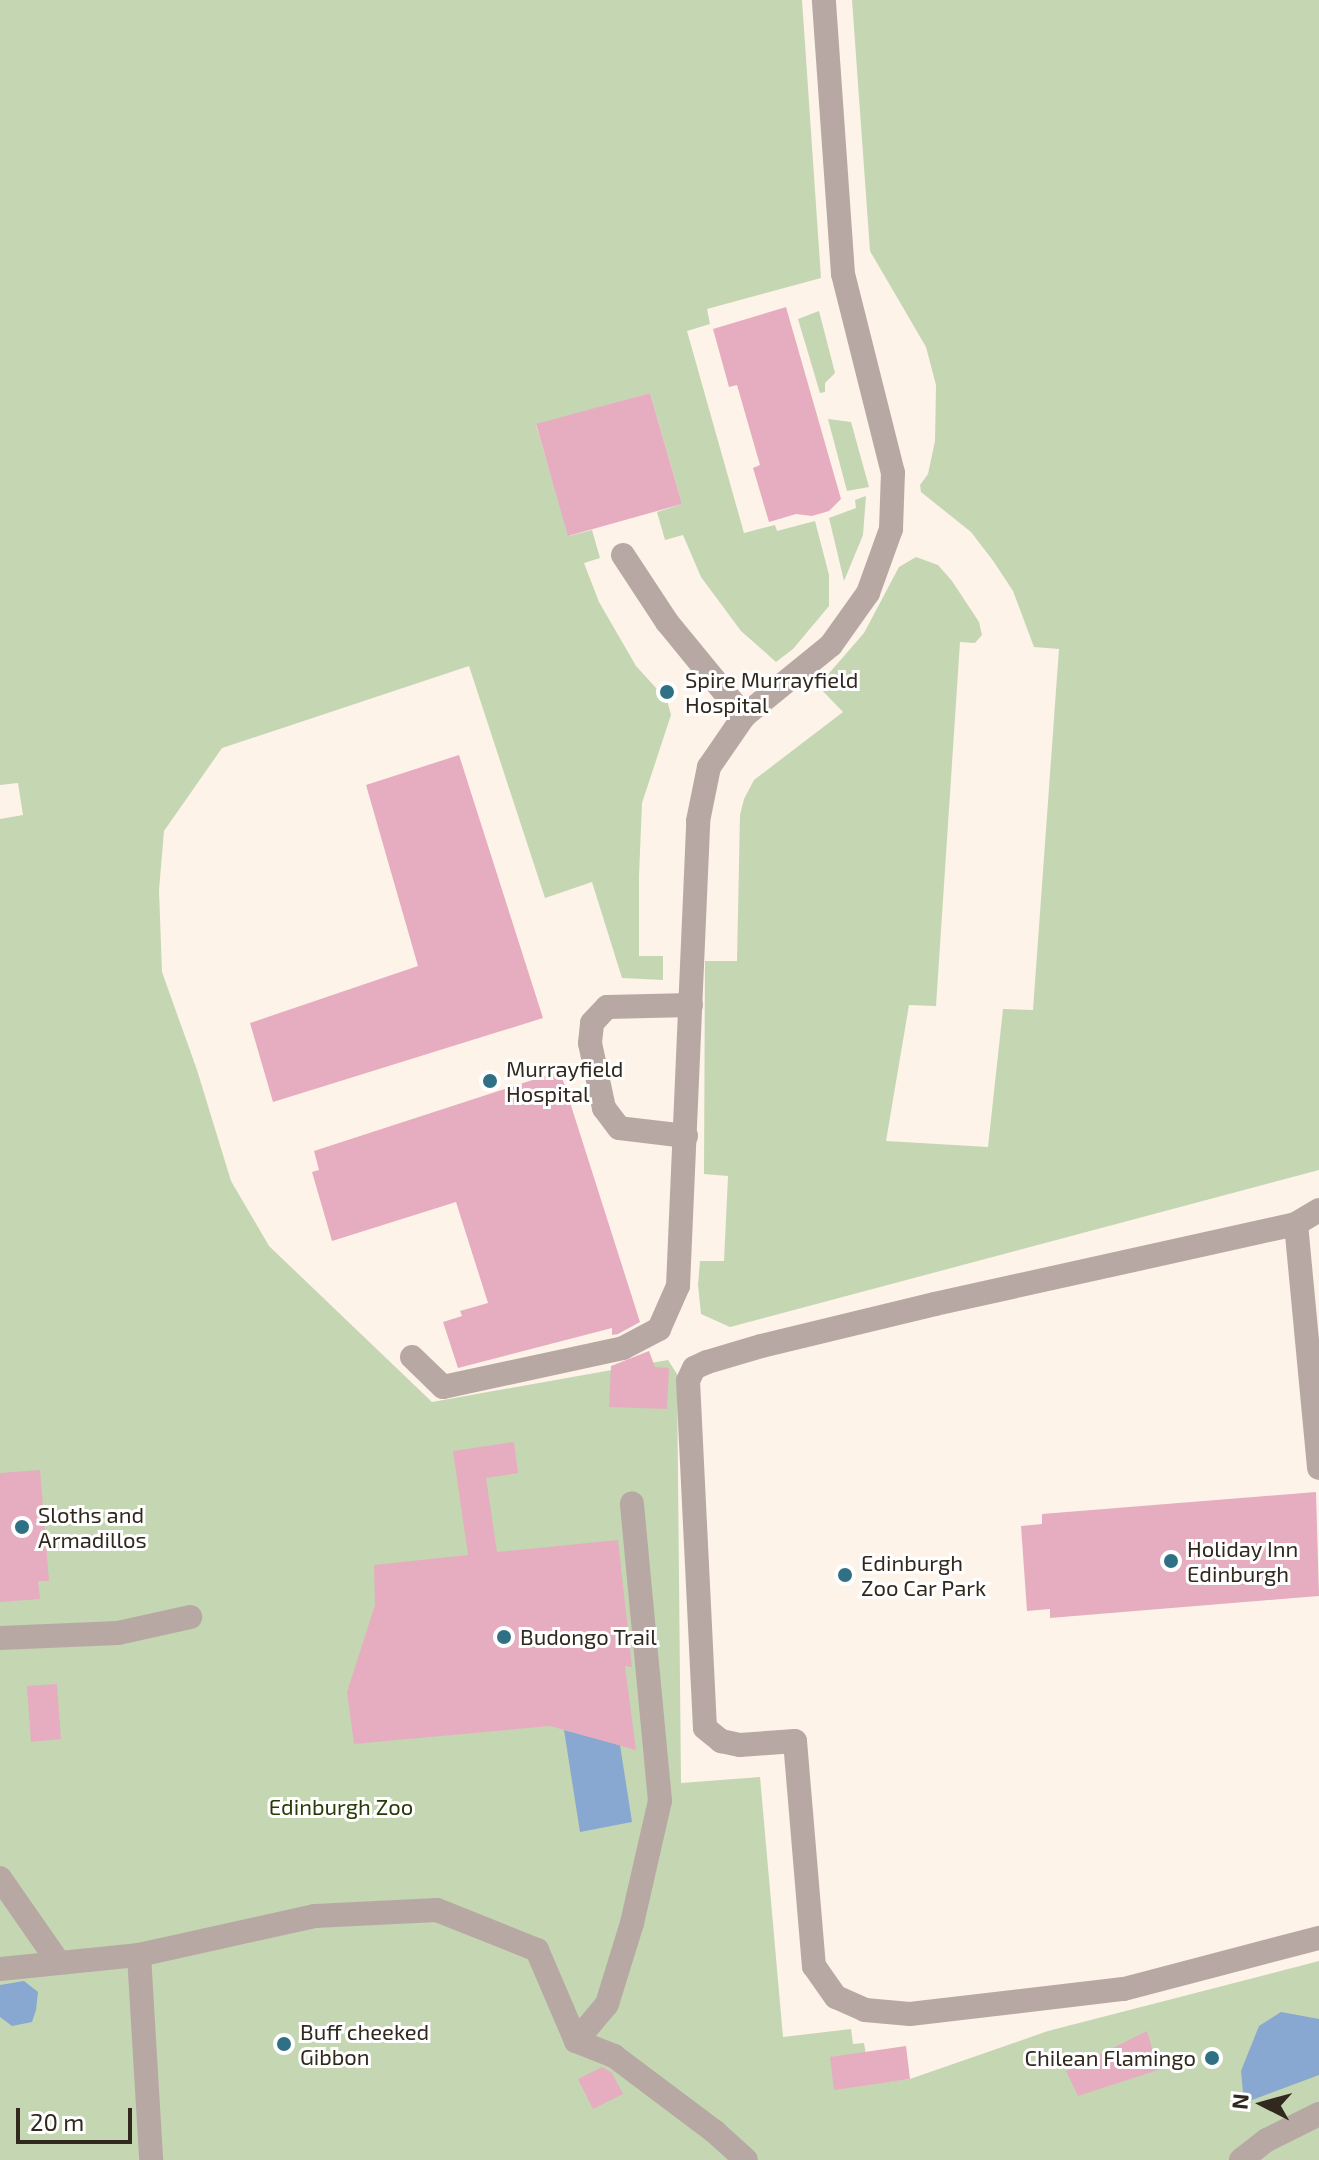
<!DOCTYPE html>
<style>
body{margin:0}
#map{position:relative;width:1319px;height:2160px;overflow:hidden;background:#fdf3e8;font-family:"Exo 2",sans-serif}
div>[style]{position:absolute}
.green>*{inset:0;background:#c5d6b3}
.water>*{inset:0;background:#88a7d1}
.building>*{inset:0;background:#e6adc0}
.lane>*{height:24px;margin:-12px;padding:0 12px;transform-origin:12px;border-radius:12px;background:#b8a8a4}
.dots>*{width:22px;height:22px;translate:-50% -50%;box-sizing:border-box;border:4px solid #fff;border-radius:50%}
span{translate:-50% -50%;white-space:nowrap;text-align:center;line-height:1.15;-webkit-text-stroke:6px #fff;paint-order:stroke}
.poi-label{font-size:22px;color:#31281e}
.left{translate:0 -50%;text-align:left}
.right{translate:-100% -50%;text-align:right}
.park-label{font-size:22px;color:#273b05}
.north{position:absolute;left:1223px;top:2064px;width:80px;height:80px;-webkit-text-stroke:6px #fff;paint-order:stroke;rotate:276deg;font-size:22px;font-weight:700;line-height:32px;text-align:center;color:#31281e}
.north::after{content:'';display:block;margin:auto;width:28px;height:36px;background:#31281e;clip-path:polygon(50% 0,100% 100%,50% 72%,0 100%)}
.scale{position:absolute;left:16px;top:2108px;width:116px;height:36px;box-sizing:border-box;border:4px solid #31281e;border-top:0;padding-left:10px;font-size:24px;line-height:28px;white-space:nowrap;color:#31281e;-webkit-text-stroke:6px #fff;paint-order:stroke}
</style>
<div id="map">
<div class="green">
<i style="clip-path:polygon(0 0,802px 0,821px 278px,707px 309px,710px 324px,687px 331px,744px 533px,775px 525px,777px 531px,815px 521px,829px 575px,829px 606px,793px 649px,776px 662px,741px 631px,701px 577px,683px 535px,665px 540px,657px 512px,682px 504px,650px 393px,536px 425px,569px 536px,592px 530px,600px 558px,584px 563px,599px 602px,636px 666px,667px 700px,671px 715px,642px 803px,639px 876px,639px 956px,663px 956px,663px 980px,622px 978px,592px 882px,545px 898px,469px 666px,222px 748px,164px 831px,159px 890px,162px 972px,197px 1070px,231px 1181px,269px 1246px,432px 1402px,668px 1360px,677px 1374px,681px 1783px,760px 1777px,783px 2037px,851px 2029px,853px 2044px,864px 2043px,871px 2084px,910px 2079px,1048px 2031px,1319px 1961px,1319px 2160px,0 2160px,0 819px,23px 815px,18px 783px,0 785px)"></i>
<i style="clip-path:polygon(852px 0,1319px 0,1319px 1170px,730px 1327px,701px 1314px,698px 1285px,700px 1261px,724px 1261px,728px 1176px,704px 1174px,705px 961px,737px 961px,740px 815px,744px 799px,754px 780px,843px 712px,818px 686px,864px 633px,899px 567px,916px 557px,938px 565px,952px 581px,979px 622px,982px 635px,975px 643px,960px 642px,936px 1006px,909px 1005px,886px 1141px,988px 1147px,1003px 1009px,1033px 1010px,1059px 649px,1034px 647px,1013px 591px,994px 562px,971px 532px,921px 492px,920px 485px,928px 474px,935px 441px,936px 385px,926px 347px,870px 251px)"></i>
<i style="clip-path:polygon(819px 311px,835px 373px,825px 383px,825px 392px,820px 393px,798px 319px)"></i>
<i style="clip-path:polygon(828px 419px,851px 422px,869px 487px,847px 491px)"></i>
<i style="clip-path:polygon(866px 496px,863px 535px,844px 581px,829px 518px,856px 508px,855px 500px)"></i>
</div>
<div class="water">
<i style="clip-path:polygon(564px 1730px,620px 1745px,632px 1822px,580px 1832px)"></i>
<i style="clip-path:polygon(24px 1981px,38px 1992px,36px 2010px,32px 2022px,12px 2026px,0 2017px,0 1985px)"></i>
<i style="clip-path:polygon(1281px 2012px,1319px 2019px,1319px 2075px,1244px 2103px,1241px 2071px,1259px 2026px)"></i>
</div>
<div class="building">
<i style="clip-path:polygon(786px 307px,841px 499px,829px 511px,812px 516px,796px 514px,769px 522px,753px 468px,760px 465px,737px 385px,729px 387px,713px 329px)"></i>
<i style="clip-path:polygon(650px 393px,682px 504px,568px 536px,536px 424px)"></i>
<i style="clip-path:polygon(459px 755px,543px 1018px,273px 1102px,250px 1023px,418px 966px,366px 785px)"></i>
<i style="clip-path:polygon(560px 1071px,640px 1322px,618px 1334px,612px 1335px,612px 1328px,458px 1368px,443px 1322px,462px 1316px,460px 1311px,488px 1303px,456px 1202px,332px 1241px,312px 1172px,319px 1170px,314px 1151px)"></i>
<i style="clip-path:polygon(649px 1351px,655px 1367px,669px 1368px,667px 1409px,609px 1407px,611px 1366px)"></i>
<i style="clip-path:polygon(514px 1442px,518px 1473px,486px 1478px,497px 1552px,618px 1540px,632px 1667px,625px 1666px,636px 1750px,550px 1726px,354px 1744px,347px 1692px,375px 1605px,374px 1565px,468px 1555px,453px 1451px)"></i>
<i style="clip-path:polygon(40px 1470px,49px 1581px,38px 1581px,40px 1599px,0 1602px,0 1473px)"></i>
<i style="clip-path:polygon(1316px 1492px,1319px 1596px,1050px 1618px,1050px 1609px,1027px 1611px,1021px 1526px,1042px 1524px,1042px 1514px)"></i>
<i style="clip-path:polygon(57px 1684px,61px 1739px,31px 1742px,27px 1686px)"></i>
<i style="clip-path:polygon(1147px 2031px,1158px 2070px,1078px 2096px,1066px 2071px)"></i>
<i style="clip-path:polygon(906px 2046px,910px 2079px,834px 2090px,830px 2057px)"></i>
<i style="clip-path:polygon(602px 2067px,612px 2073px,623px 2094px,593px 2109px,578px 2079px)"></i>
</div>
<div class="lane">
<i style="left:623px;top:555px;width:80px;rotate:56.7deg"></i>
<i style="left:667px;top:622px;width:122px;rotate:50.7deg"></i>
<i style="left:686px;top:1136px;width:67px;rotate:-173.2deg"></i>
<i style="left:619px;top:1128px;width:25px;rotate:-127deg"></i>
<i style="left:604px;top:1108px;width:66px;rotate:-102.2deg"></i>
<i style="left:590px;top:1043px;width:20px;rotate:-84deg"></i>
<i style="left:592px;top:1023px;width:22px;rotate:-47deg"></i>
<i style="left:607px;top:1007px;width:84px;rotate:-1.4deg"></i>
<i style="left:1319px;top:1210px;width:27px;rotate:149deg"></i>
<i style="left:1296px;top:1224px;width:370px;rotate:167.5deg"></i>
<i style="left:935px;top:1304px;width:179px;rotate:166.4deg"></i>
<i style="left:761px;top:1346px;width:56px;rotate:163.5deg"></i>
<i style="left:707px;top:1362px;width:14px;rotate:155deg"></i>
<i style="left:694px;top:1368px;width:14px;rotate:115deg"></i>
<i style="left:688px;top:1381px;width:347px;rotate:87.2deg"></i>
<i style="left:705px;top:1728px;width:21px;rotate:39deg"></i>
<i style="left:721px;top:1741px;width:19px;rotate:12deg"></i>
<i style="left:740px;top:1745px;width:55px;rotate:-4.2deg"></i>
<i style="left:795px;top:1741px;width:226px;rotate:85.2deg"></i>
<i style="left:814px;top:1966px;width:38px;rotate:55deg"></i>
<i style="left:836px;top:1997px;width:32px;rotate:24deg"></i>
<i style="left:865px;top:2010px;width:45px;rotate:5.1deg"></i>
<i style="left:910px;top:2014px;width:215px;rotate:-6.7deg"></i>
<i style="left:1124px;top:1989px;width:202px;rotate:-14.7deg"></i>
<i style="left:1296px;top:1224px;width:245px;rotate:84.6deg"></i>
<i style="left:412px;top:1357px;width:43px;rotate:44.1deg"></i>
<i style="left:443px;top:1387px;width:184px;rotate:-12.2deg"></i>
<i style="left:623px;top:1348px;width:41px;rotate:-27.8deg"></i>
<i style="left:659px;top:1329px;width:47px;rotate:-66.2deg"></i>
<i style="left:678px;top:1286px;width:465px;rotate:-87.5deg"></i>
<i style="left:698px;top:821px;width:55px;rotate:-78.5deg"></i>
<i style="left:709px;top:767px;width:62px;rotate:-55.5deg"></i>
<i style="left:744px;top:716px;width:112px;rotate:-39.2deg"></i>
<i style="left:831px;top:645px;width:64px;rotate:-54.6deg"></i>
<i style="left:868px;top:593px;width:68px;rotate:-70.2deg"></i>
<i style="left:891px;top:529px;width:56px;rotate:-88deg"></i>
<i style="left:893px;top:473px;width:205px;rotate:-104.1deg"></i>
<i style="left:843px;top:274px;width:275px;rotate:-94deg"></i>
<i style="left:0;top:1638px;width:118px;rotate:-2.4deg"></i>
<i style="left:118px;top:1633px;width:74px;rotate:-12.5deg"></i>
<i style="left:0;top:1878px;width:103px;rotate:55.2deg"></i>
<i style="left:139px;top:1955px;width:205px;rotate:86.6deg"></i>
<i style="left:0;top:1969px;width:140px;rotate:-5.8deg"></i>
<i style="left:139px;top:1955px;width:180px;rotate:-12.5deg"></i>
<i style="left:315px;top:1916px;width:122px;rotate:-2.8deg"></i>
<i style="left:437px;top:1910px;width:108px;rotate:21.8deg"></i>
<i style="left:537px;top:1950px;width:99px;rotate:66.8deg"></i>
<i style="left:576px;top:2041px;width:41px;rotate:21.5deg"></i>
<i style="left:614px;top:2056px;width:125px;rotate:36.9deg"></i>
<i style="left:714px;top:2131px;width:43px;rotate:42.2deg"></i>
<i style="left:576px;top:2041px;width:48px;rotate:-50deg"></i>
<i style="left:607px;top:2004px;width:85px;rotate:-72.8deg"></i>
<i style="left:632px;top:1923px;width:125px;rotate:-77.1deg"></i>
<i style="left:660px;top:1801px;width:299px;rotate:-95.4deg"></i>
<i style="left:1241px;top:2160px;width:33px;rotate:-38deg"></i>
<i style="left:1267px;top:2140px;width:58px;rotate:-26.6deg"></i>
</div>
<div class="dots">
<i style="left:667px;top:692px;background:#307084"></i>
<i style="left:490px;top:1081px;background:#307084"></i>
<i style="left:22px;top:1527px;background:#307084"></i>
<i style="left:1171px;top:1561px;background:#307084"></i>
<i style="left:845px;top:1575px;background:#307084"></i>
<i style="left:504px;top:1637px;background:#307084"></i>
<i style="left:284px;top:2044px;background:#307084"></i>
<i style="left:1212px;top:2058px;background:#307084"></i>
</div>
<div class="poi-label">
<span class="left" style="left:685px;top:692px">Spire Murrayfield<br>Hospital</span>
<span class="left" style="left:506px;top:1081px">Murrayfield<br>Hospital</span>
<span class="left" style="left:38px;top:1527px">Sloths and<br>Armadillos</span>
<span class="left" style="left:1187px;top:1561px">Holiday Inn<br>Edinburgh</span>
<span class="left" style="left:861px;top:1575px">Edinburgh<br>Zoo Car Park</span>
<span class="left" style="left:520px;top:1637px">Budongo Trail</span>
<span class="left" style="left:300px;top:2044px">Buff cheeked<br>Gibbon</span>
<span class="right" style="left:1196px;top:2058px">Chilean Flamingo</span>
</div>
<div class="park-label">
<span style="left:341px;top:1807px">Edinburgh Zoo</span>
</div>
<div class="north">N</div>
<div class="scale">20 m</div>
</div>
